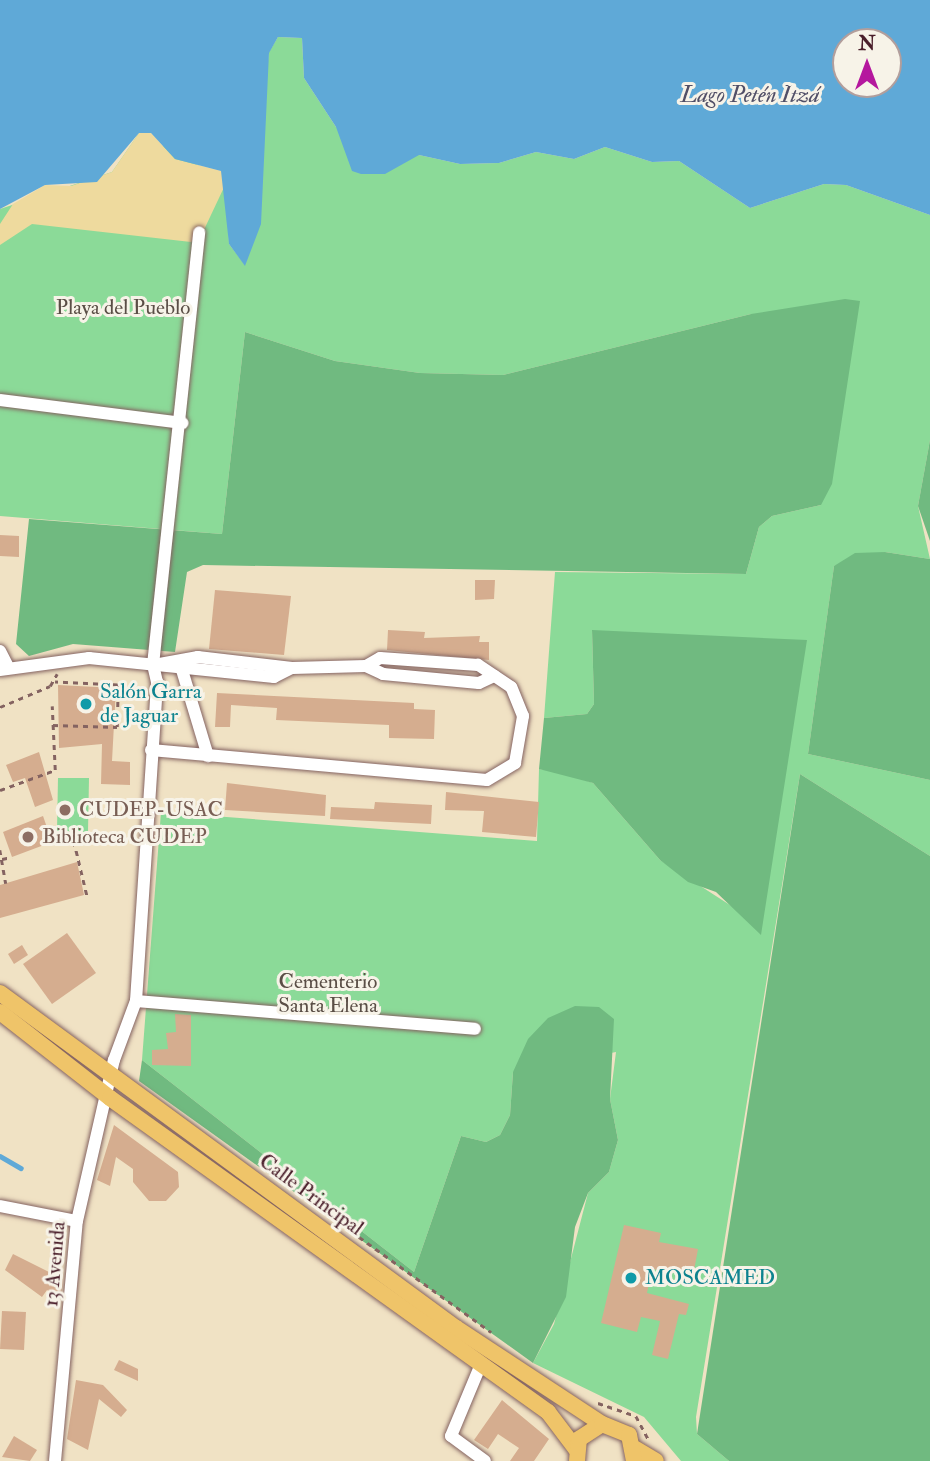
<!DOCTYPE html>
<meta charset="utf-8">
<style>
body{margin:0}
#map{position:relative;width:930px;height:1461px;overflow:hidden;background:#f0e2c4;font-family:"IM FELL Double Pica",serif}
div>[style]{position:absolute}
.green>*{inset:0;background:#8bda98}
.forest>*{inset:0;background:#70ba80}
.sand>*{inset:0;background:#eeda9e}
.water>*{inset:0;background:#5fa9d7}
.stream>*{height:4.5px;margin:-2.25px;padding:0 2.25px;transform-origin:2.25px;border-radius:2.25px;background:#5fa9d7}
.building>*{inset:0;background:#d5ad8f}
.path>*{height:2.5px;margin-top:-1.25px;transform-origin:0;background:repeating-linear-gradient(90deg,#846361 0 5px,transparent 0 10px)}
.roads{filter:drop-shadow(0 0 2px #846361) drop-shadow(0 0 2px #846361)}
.minor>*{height:12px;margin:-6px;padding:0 6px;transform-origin:6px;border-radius:6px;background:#fff}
.major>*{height:16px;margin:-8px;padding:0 8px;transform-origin:8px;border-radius:8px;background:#efc469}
.dots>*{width:19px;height:19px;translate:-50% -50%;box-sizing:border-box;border:4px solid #f7f3e8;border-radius:50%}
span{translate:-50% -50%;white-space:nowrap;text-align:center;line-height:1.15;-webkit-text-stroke:6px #f7f3e8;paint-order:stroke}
.park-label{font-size:21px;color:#5a4e46}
.culture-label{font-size:21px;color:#0d838f}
.left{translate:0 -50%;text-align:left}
.education-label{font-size:21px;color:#785e54}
.street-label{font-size:21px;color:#4a1f2b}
.water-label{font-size:23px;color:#514f67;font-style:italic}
.north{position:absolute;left:832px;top:28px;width:70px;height:70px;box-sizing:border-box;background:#f7f3e8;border:2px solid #b29e9c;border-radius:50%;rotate:0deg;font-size:19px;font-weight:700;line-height:28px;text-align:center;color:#4a1f2b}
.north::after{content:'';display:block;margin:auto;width:24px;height:32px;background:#b5179e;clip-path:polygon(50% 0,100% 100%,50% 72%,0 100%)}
</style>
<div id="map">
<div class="green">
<i style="clip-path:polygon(278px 37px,302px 38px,304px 78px,336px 127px,419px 155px,460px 164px,499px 163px,536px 152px,574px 159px,605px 147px,652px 162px,679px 161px,750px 208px,824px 184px,846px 185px,930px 215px,930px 440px,918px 506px,930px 559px,885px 552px,834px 566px,808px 754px,930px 780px,930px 856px,800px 774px,696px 1417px,697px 1434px,729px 1461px,681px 1461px,644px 1417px,533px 1363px,554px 1324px,588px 1193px,609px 1172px,618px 1140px,610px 1099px,616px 1052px,513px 1072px,510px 1115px,500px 1135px,486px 1142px,461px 1136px,414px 1272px,142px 1060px,161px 812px,537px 841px,539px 769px,562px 772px,593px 783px,660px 860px,733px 907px,592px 630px,594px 704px,587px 714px,544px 718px,555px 572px,746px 574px,759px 527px,772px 516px,821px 505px,751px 314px,503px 375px,420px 373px,335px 361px,245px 332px,222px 534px,0 516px,0 209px,112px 172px,139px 133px,227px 181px,229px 244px,245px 265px,269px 52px)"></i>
<i style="clip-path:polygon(58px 778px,89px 778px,88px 832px,57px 831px)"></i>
</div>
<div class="forest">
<i style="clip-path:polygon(845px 299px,860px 301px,832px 484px,821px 505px,772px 516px,759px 527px,746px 574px,203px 565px,187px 572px,175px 652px,73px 644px,29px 656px,16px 644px,29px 519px,222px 534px,245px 332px,335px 361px,420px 373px,503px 375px,751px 314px)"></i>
<i style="clip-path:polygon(930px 440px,930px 541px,918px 506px)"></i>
<i style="clip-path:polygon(885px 552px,930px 559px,930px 780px,808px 754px,834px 566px,855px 553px)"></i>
<i style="clip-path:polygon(592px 630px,807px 640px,761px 935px,716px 892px,688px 882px,660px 860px,593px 783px,539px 769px,544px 718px,587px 714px,594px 704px)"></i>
<i style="clip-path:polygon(800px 774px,930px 856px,930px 1461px,729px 1461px,697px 1434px)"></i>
<i style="clip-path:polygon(575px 1006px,599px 1007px,614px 1019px,610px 1099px,618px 1140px,609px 1172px,588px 1193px,575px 1227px,566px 1297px,533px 1363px,139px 1081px,142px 1060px,414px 1272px,461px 1136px,486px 1142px,500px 1135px,510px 1115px,513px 1072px,528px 1039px,548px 1018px)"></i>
</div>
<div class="sand">
<i style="clip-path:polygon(139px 133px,151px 133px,175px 159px,221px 171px,227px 181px,202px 234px,191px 242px,32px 224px,0 245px,0 224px,13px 204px,45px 185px,71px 186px,112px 172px)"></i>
</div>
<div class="water">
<i style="clip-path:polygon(evenodd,0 0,930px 0,930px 215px,846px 185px,824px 184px,750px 208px,679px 161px,652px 162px,605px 147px,574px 159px,536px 152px,499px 163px,460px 164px,419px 155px,385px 174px,361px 174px,352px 171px,336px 127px,304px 78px,302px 38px,278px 37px,269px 53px,261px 224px,245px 266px,229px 244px,221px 171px,175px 159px,151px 133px,139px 133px,97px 182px,45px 185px,0 209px,0 0,846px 42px,888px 42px,888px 84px,846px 84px,846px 42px)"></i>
</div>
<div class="stream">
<i style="left:0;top:1156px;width:24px;rotate:30deg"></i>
</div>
<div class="building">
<i style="clip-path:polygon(0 535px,19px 536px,19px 557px,0 556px)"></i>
<i style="clip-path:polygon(475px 580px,495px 580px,494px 599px,475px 600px)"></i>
<i style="clip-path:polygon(215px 590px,291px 596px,284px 655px,209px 649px)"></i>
<i style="clip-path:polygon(388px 630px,425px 632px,424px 638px,480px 636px,479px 642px,489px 642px,489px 660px,387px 650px)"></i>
<i style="clip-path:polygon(58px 685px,116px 688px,112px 761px,130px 762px,130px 785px,101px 784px,102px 744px,59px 748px)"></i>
<i style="clip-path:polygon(217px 693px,414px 703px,414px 709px,435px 710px,434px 739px,389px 738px,389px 725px,276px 720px,277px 708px,231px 705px,230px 727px,215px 727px)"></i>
<i style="clip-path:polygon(39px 752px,53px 800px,35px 807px,25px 778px,13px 782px,6px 765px)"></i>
<i style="clip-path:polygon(227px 783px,326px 795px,325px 816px,225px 810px)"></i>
<i style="clip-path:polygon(446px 792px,539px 802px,536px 837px,482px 832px,484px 811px,445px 810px)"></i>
<i style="clip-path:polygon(375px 802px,432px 805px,431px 824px,330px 819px,331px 807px,374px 809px)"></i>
<i style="clip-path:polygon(43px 816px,52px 842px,12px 857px,3px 832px)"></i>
<i style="clip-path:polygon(77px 862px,84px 895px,0 918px,0 885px)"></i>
<i style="clip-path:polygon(67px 933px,96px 973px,52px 1004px,23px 964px)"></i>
<i style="clip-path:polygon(22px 945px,28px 955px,14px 964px,8px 954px)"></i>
<i style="clip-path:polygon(175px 1014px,191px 1015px,191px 1066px,152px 1065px,152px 1050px,168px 1049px,166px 1033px,176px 1032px)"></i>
<i style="clip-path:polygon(114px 1125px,178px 1172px,179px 1187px,166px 1201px,149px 1201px,133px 1182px,133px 1169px,116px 1157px,110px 1186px,97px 1180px)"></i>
<i style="clip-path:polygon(624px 1225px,661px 1233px,659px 1242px,698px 1249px,693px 1276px,652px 1269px,647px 1293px,689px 1304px,686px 1315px,679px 1314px,668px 1359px,652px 1355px,660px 1321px,641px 1317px,637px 1332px,601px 1323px)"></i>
<i style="clip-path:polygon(13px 1254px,63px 1279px,61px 1300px,47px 1290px,42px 1297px,5px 1270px)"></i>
<i style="clip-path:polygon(2px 1311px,26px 1312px,24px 1350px,0 1349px)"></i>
<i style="clip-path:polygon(119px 1360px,138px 1369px,138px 1381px,114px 1370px)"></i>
<i style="clip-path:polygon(76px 1380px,103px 1385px,127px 1410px,121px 1417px,99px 1399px,88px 1450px,67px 1439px)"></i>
<i style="clip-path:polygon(502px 1400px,549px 1439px,534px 1461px,510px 1461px,519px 1448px,498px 1434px,488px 1449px,474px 1440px)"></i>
<i style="clip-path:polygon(14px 1436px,37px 1450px,30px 1461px,2px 1457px)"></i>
</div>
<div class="path">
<i style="left:0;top:707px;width:54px;rotate:-22.8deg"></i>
<i style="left:50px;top:686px;width:14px;rotate:-60deg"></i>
<i style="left:53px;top:725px;width:64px;rotate:1.8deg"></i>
<i style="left:117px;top:727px;width:42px;rotate:-88.6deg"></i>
<i style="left:118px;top:685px;width:63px;rotate:-177.3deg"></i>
<i style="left:0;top:790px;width:59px;rotate:-20deg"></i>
<i style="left:55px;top:770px;width:64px;rotate:-92.7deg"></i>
<i style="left:74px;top:841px;width:56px;rotate:76.5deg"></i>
<i style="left:0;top:850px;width:34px;rotate:80deg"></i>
<i style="left:2px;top:859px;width:10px;rotate:-11deg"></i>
<i style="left:351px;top:1231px;width:173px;rotate:35.8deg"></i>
<i style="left:598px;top:1403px;width:40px;rotate:18.9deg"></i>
<i style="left:636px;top:1416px;width:26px;rotate:62deg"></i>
</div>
<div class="roads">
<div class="minor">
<i style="left:0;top:400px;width:184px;rotate:7.2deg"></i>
<i style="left:0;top:651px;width:18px;rotate:63deg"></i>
<i style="left:366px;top:666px;width:19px;rotate:25deg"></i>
<i style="left:383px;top:674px;width:96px;rotate:5.4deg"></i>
<i style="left:479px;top:683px;width:17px;rotate:-25deg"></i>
<i style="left:0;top:670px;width:90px;rotate:-7.7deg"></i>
<i style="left:89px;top:658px;width:186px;rotate:5.9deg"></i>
<i style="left:274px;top:677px;width:20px;rotate:-27deg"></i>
<i style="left:182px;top:670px;width:90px;rotate:73.2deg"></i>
<i style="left:151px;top:750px;width:337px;rotate:5.1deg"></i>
<i style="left:487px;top:780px;width:33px;rotate:-31deg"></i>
<i style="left:515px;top:763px;width:48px;rotate:-80.3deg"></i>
<i style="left:523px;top:716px;width:31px;rotate:-112deg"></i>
<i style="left:511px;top:687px;width:40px;rotate:-146deg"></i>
<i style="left:478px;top:665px;width:98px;rotate:-175.9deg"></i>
<i style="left:380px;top:658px;width:16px;rotate:150deg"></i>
<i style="left:366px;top:666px;width:74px;rotate:178.5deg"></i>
<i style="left:292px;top:668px;width:95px;rotate:-173.3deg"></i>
<i style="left:198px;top:657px;width:46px;rotate:169.9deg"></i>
<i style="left:136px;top:1001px;width:340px;rotate:4.7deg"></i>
<i style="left:0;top:1206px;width:78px;rotate:11deg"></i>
<i style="left:481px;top:1364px;width:78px;rotate:112.6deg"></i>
<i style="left:451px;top:1436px;width:42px;rotate:36.3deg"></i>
<i style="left:55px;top:1461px;width:241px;rotate:-84.8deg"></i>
<i style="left:77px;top:1221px;width:165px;rotate:-77.1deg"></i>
<i style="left:114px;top:1060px;width:63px;rotate:-69.6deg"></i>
<i style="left:136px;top:1001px;width:320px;rotate:-86.2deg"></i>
<i style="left:157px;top:682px;width:17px;rotate:-103deg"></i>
<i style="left:153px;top:665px;width:435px;rotate:-83.9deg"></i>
</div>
<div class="major">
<i style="left:0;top:993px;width:566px;rotate:36.3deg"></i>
<i style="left:456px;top:1328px;width:175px;rotate:33.3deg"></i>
<i style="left:0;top:1012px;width:140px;rotate:38deg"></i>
<i style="left:110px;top:1098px;width:539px;rotate:35.64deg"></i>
<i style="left:548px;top:1412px;width:46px;rotate:52.9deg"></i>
<i style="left:636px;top:1449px;width:23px;rotate:31deg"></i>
<i style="left:577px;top:1461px;width:22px;rotate:-85deg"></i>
<i style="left:579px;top:1439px;width:27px;rotate:-33deg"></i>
<i style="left:602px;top:1424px;width:29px;rotate:22deg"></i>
<i style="left:629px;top:1435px;width:26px;rotate:79deg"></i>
</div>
</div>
<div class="dots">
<i style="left:86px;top:704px;background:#0f9aa8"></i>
<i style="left:65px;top:810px;background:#8d6e63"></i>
<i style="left:28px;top:837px;background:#8d6e63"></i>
<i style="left:631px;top:1278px;background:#0f9aa8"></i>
</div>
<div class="park-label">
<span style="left:123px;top:308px">Playa del Pueblo</span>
<span style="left:328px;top:994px">Cementerio<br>Santa Elena</span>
</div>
<div class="culture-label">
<span class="left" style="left:100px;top:704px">Salón Garra<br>de Jaguar</span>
<span class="left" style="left:645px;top:1278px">MOSCAMED</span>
</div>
<div class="education-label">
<span class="left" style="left:79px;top:810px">CUDEP-USAC</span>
<span class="left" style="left:42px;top:837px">Biblioteca CUDEP</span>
</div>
<div class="street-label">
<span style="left:311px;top:1195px;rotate:36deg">Calle Principal</span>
<span style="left:55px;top:1264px;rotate:-85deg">13 Avenida</span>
</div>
<div class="water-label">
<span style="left:750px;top:95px">Lago Petén Itzá</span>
</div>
<div class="north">N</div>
</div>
